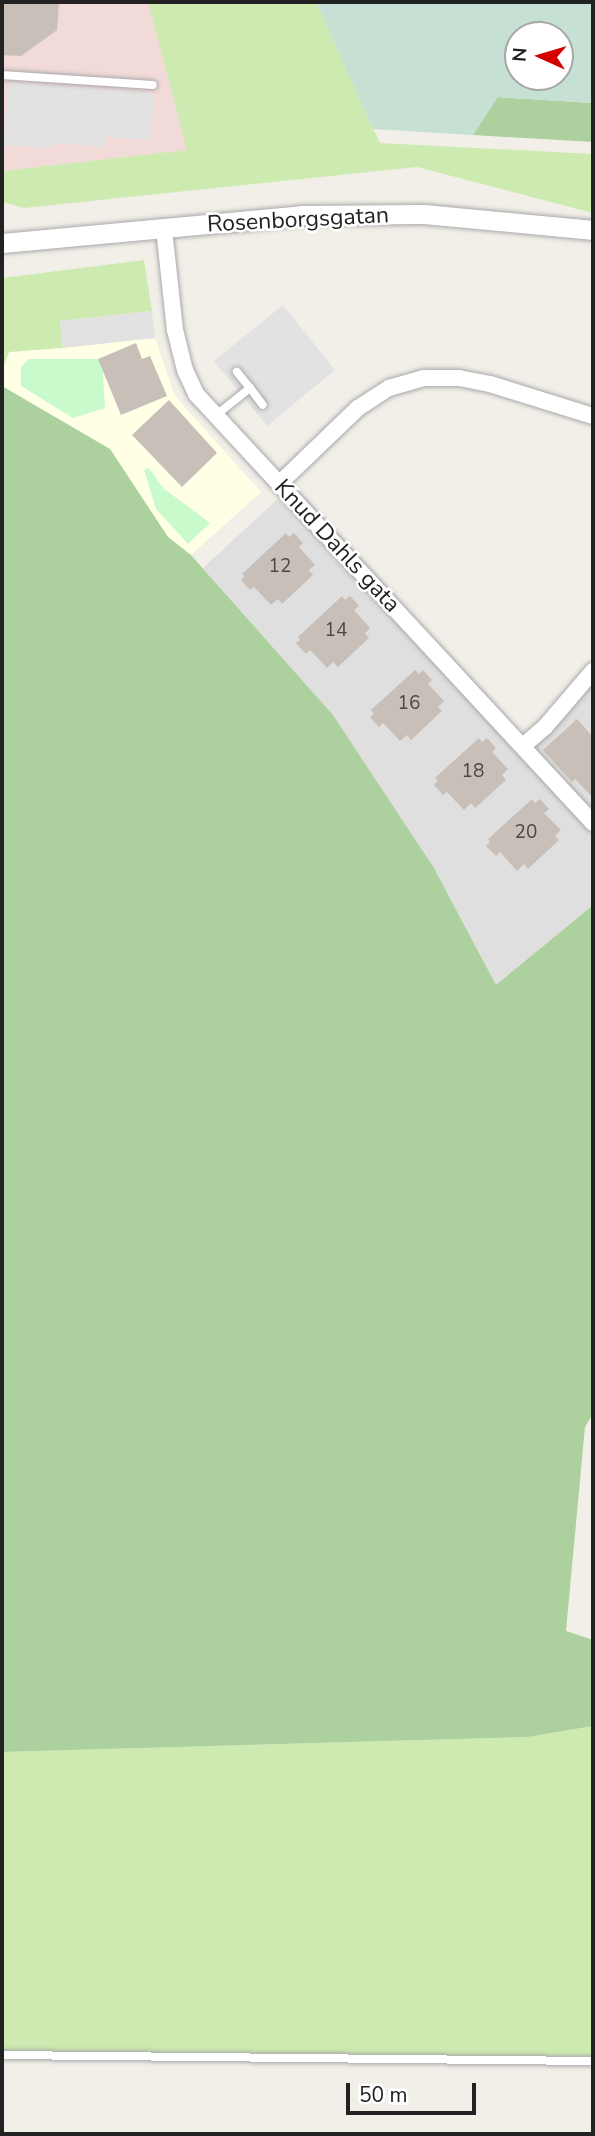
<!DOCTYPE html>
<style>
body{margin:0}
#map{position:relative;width:595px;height:2136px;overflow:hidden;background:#f2efe9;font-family:"Nunito Sans",sans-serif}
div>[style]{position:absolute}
.residential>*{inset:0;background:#e0dfdf}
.commercial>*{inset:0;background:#f2dad9}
.education>*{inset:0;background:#ffffe5}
.grass>*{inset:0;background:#cdebb0}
.forest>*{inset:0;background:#add19e}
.wetland>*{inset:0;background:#c6e0d4}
.park>*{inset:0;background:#c8facc}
.parking>*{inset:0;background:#e2e2e2}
.building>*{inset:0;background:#c7bfb8}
.roads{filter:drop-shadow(0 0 2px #a9a9a9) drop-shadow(0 0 2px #a9a9a9)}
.service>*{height:8px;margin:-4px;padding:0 4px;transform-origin:4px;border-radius:4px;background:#fff}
.minor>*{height:16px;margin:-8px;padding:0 8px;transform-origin:8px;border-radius:8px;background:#fff}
.tertiary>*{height:19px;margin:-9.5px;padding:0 9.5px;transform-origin:9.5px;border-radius:9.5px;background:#fff}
span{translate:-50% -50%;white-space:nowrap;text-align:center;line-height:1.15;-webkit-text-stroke:5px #fff;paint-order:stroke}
.number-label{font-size:19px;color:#4b4948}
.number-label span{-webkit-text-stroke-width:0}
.street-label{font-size:23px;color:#222}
.frame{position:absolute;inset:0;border:4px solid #222;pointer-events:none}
.north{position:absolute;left:504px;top:21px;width:70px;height:70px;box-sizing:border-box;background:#fff;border:2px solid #a7a7a7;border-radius:50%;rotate:274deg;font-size:19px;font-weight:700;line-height:28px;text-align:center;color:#222}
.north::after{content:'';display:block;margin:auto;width:24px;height:32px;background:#d40000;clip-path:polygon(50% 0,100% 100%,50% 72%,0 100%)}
.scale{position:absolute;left:346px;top:2083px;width:130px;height:32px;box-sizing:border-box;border:4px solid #222;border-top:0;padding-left:9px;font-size:21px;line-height:24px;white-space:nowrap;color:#222;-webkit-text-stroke:5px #fff;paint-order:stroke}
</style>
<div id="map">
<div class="residential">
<i style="clip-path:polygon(293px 485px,525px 737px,543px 721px,593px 661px,593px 905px,496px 985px,434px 868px,333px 715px,203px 568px)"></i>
</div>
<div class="commercial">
<i style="clip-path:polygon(2px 2px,148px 2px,188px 150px,2px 171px)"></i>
</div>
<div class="education">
<i style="clip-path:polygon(155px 338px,175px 396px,261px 492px,191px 555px,168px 537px,110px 449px,2px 386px,2px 370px,9px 352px)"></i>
</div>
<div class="grass">
<i style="clip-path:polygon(148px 2px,316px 2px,380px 143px,593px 154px,593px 213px,417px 167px,24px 208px,2px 202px,2px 171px,187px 150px)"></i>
<i style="clip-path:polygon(144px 260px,152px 311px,60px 321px,63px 348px,9px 352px,2px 370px,2px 278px)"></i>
<i style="clip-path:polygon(593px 1726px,593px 2061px,2px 2055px,2px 1752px,528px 1737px)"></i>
</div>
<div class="forest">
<i style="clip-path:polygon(497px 97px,593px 103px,593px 142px,473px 135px)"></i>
<i style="clip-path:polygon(2px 386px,110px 449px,168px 537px,191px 555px,333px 715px,434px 868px,496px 985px,593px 905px,593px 1414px,585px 1427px,566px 1631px,593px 1640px,593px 1726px,528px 1737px,2px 1752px)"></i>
</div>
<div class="wetland">
<i style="clip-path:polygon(evenodd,316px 2px,593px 2px,593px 103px,498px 97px,473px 135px,373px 129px,316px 2px,518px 35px,560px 35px,560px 77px,518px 77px,518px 35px)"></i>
</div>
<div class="park">
<i style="clip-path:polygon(28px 359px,102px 359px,105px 408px,73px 418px,21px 386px,21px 367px)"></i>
<i style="clip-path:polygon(149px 468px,163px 488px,210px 523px,188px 544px,156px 509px,144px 470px)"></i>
</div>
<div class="parking">
<i style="clip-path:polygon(9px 82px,154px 93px,151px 140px,106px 137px,105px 147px,53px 143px,52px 148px,4px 145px)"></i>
<i style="clip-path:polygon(283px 305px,335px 370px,267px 426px,214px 361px)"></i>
<i style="clip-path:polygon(152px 311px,155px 338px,63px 348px,60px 321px)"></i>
</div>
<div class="building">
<i style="clip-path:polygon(2px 2px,59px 2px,57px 30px,21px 56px,2px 55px)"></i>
<i style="clip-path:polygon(136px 343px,142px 359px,150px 356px,167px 396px,121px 415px,98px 359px)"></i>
<i style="clip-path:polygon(169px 400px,217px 453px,182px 487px,132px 435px)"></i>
<i style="clip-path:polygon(286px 533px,289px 537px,294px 533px,303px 543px,299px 547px,315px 565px,309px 570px,313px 575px,282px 604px,278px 599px,271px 605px,254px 587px,250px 590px,241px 580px,245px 576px,242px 574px)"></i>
<i style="clip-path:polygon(342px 596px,345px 600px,350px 596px,359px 606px,354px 610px,370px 628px,365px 633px,369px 638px,338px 667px,333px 662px,327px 668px,310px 650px,306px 654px,296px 643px,300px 640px,298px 637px)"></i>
<i style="clip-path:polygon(415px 670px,419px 674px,423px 670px,432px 680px,428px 684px,444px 701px,438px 707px,442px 711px,411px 740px,407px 735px,400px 741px,383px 723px,379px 727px,370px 717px,374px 713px,371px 710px)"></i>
<i style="clip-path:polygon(577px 719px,593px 737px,593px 798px,575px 779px,572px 782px,543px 750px)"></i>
<i style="clip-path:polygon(479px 738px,482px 742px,487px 738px,496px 748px,492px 752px,508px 769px,502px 775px,506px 780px,475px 808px,471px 803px,464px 810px,447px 792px,443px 795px,434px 785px,438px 781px,435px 778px)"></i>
<i style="clip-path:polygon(532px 799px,535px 803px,540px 799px,549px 809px,544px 813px,561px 830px,555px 836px,559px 840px,528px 869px,524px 864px,517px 871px,500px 852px,496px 856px,486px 846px,490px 842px,488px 839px)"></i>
</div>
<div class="roads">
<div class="service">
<i style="left:2px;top:75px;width:151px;rotate:3.8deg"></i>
<i style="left:250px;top:388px;width:21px;rotate:53deg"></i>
<i style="left:215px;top:416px;width:45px;rotate:-38.7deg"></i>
<i style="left:250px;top:388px;width:21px;rotate:-129deg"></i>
<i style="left:2px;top:2055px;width:591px;rotate:0.58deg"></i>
</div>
<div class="minor">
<i style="left:164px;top:229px;width:102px;rotate:83.8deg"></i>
<i style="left:175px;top:330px;width:41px;rotate:76deg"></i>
<i style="left:185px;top:370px;width:26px;rotate:65deg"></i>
<i style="left:196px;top:394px;width:585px;rotate:47.22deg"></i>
<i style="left:280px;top:483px;width:108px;rotate:-43.9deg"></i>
<i style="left:358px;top:408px;width:37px;rotate:-33deg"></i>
<i style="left:389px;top:388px;width:37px;rotate:-16deg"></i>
<i style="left:425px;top:378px;width:34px"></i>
<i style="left:459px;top:378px;width:32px;rotate:11deg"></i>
<i style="left:490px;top:384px;width:108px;rotate:17.3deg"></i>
<i style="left:523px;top:746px;width:29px;rotate:-41deg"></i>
<i style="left:545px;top:727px;width:74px;rotate:-49.4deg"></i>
</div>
<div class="tertiary">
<i style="left:2px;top:243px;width:301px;rotate:-5.3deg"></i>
<i style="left:302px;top:215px;width:122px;rotate:-0.5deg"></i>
<i style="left:424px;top:214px;width:170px;rotate:5.4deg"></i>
</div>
</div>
<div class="number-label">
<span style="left:280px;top:567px">12</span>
<span style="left:336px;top:631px">14</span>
<span style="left:409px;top:704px">16</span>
<span style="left:473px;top:772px">18</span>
<span style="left:526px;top:833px">20</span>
</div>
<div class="street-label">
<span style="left:298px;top:220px;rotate:-3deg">Rosenborgsgatan</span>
<span style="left:337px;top:546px;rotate:47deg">Knud Dahls gata</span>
</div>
<div class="frame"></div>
<div class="north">N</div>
<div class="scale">50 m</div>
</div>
